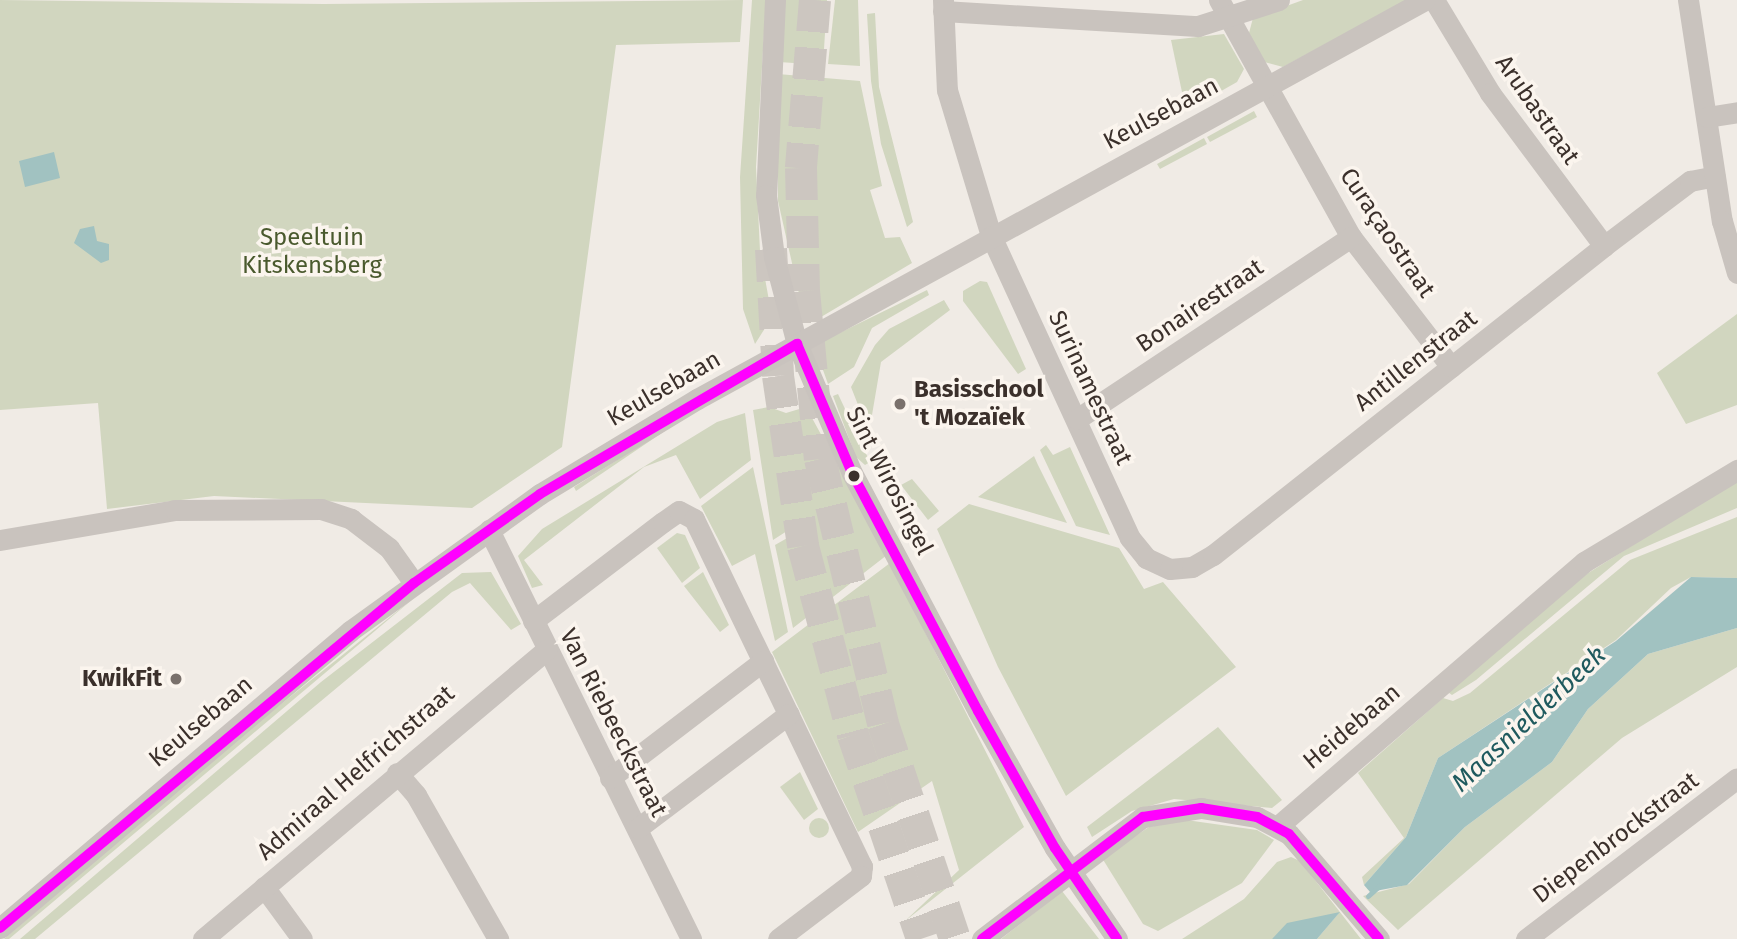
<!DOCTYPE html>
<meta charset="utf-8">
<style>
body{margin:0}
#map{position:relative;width:1737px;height:939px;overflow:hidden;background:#f0ebe5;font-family:"Fira Sans",sans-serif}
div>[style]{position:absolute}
.green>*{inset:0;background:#d1d6bf}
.round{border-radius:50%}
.water>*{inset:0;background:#a1c2c1}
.stream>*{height:5px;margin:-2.5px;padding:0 2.5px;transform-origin:2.5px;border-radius:2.5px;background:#a1c2c1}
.highway-tunnel>*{height:32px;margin-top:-16px;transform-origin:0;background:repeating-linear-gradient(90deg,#ccc6c0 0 32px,transparent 0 48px)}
.minor>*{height:21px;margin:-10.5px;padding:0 10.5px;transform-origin:10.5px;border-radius:10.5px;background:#c9c3be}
.bus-1>*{height:10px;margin:-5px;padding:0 5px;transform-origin:5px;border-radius:5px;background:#f0f}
.dots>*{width:19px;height:19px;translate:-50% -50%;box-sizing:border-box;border:4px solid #fbf5ee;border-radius:50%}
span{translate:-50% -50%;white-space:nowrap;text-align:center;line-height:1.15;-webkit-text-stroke:7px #fbf5ee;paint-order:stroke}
.street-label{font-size:24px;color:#3b302b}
.park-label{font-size:24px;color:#4a5a2e}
.poi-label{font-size:24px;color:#3b302b;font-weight:700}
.left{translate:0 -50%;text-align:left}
.right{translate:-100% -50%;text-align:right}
.water-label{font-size:26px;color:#1f5a5e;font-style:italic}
</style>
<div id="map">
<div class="green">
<i style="clip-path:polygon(0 0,324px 4px,743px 0,740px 42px,616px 45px,562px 447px,472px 508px,214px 496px,107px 509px,98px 403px,0 410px)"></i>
<i style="clip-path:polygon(752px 0,766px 0,756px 167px,760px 251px,772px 317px,755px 344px,743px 309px,740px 177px)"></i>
<i style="clip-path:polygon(784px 0,827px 0,823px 65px,779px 62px)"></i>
<i style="clip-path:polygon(835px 0,858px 0,860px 66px,828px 64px)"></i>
<i style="clip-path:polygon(1303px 0,1407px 0,1283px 67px,1264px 62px,1249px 33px,1253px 18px)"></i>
<i style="clip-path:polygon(875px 13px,879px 87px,913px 222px,907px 227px,881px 144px,871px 81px,867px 14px)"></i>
<i style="clip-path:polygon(1224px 34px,1244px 69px,1237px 82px,1186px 111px,1171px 40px)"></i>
<i style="clip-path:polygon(778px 74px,860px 81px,882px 186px,870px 190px,885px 238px,900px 237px,912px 263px,821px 317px,801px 303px,778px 201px)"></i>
<i style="clip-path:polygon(1171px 103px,1173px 117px,1150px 131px,1143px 117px)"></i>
<i style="clip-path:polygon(1254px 111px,1257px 117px,1210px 142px,1207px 137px)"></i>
<i style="clip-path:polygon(1204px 138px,1207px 144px,1160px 169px,1157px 164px)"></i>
<i style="clip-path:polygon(980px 281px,987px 282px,1026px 369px,1018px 374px,963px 301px,963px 291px)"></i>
<i style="clip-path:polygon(927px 290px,929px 295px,872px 328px,854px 367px,828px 384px,818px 356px,821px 342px)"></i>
<i style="clip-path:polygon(944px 300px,950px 310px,881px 362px,872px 415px,862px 415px,851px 387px,875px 345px,889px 329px)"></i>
<i style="clip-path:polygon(1737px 314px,1737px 405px,1686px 424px,1657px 373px)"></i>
<i style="clip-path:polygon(838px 394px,870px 462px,865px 465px,856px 457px,833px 396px)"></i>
<i style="clip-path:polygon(769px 407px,786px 413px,806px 407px,887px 555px,793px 628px,775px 545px,789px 537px,787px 531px,773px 540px,753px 410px)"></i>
<i style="clip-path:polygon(745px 413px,751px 460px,700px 499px,676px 455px,644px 467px,524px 560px,543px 585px,532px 588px,518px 556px,542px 529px,717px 422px)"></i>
<i style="clip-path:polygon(678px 422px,576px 491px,574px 487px)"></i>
<i style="clip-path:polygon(1046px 445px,1053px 455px,1070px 447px,1110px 535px,1076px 526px,1040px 450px)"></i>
<i style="clip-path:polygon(1034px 456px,1038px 465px,1067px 523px,978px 497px)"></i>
<i style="clip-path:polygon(753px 467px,788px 632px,775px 641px,755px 554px,732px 566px,701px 506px)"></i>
<i style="clip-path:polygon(912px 479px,939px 511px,928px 520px,901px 485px)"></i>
<i style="clip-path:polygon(1737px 480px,1737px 508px,1624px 556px,1476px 680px,1452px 695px,1445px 690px,1585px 575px)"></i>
<i style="clip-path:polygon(969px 504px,1119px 548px,1144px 589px,1163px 582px,1236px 667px,1066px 796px,998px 667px,937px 529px)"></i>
<i style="clip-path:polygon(1737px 517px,1737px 578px,1691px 577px,1671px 588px,1616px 640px,1438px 758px,1406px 837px,1364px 885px,1362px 877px,1404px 838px,1358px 773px,1443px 698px,1453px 701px,1470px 693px,1630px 560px)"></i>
<i style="clip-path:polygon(677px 533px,685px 535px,700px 568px,682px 583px,657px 548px)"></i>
<i style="clip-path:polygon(890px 563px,1024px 827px,905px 921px,959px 870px,932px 781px,858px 832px,772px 652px)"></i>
<i style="clip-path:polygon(491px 572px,521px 624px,511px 630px,470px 583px,452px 592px,35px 939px,20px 939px,321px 682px,462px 573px)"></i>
<i style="clip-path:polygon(703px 572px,729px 625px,720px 632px,684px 586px)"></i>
<i style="clip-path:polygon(420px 593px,9px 939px,4px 939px,226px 748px)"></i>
<i style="clip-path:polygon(1737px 628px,1737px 667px,1622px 738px,1398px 930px,1363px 896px,1409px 884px,1465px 827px,1552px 762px,1588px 709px,1648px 654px)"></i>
<i style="clip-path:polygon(1218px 727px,1282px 800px,1272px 808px,1174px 799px,1132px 811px,1092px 837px,1087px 827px)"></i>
<i style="clip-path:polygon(800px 772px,818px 809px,804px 820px,780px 787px)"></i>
<i class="round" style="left:809px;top:818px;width:20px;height:20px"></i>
<i style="clip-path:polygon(1186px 820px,1257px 830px,1274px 840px,1242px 883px,1158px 931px,1143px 924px,1102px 858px,1149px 827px)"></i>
<i style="clip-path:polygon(1291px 857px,1300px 861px,1361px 939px,1317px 939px,1339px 913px,1272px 939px,1182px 939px,1244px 899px,1277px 862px)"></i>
<i style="clip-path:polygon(1062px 891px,1099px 939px,1001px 939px)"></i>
</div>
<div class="water">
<i style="clip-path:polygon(54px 152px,60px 178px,25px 187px,19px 161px)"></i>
<i style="clip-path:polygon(94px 226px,97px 241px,109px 244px,109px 260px,101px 263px,74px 243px,80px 229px)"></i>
<i style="clip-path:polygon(1691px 577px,1737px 578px,1737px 628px,1648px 654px,1588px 709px,1552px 762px,1465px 827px,1407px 885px,1370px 892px,1364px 885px,1406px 837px,1438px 758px,1616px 641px)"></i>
<i style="clip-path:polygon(1340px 912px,1317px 939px,1272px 939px,1287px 923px)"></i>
</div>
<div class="stream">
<i style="left:1368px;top:896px;width:15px;rotate:-42deg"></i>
</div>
<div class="highway-tunnel">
<i style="left:815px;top:0;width:169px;rotate:94.8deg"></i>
<i style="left:801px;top:168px;width:123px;rotate:88.6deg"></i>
<i style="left:804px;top:291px;width:169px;rotate:84.6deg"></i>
<i style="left:820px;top:459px;width:272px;rotate:76.6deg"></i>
<i style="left:883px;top:724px;width:227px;rotate:71.5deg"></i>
<i style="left:771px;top:249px;width:127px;rotate:86.8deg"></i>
<i style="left:778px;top:376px;width:172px;rotate:81.6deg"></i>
<i style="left:803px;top:546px;width:196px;rotate:75.2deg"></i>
<i style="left:853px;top:735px;width:215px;rotate:71.3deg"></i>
</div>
<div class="minor">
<i style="left:775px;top:0;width:195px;rotate:92.6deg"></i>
<i style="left:766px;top:195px;width:63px;rotate:82.6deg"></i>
<i style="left:774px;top:257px;width:90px;rotate:75.2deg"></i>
<i style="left:797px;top:344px;width:140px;rotate:66.9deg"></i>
<i style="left:852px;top:473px;width:269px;rotate:62.1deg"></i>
<i style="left:978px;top:711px;width:157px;rotate:60.7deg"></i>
<i style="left:1055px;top:848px;width:110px;rotate:55.7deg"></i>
<i style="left:943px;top:0;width:90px;rotate:87.5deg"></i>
<i style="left:947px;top:90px;width:152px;rotate:73.2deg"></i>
<i style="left:991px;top:236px;width:332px;rotate:65.3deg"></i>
<i style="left:1130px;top:538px;width:26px;rotate:51deg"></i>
<i style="left:1146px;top:558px;width:26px;rotate:25deg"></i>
<i style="left:1170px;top:569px;width:22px;rotate:-5deg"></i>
<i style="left:1192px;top:567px;width:24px;rotate:-30deg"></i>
<i style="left:1213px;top:555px;width:498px;rotate:-38.3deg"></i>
<i style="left:1604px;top:246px;width:108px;rotate:-37.1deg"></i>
<i style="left:1690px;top:181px;width:25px;rotate:-11deg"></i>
<i style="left:1219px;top:0;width:271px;rotate:60.9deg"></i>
<i style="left:1351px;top:237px;width:164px;rotate:52.4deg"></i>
<i style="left:1434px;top:0;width:109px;rotate:58.9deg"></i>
<i style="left:1490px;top:93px;width:191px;rotate:53.3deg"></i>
<i style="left:1688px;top:0;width:224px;rotate:81.3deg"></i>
<i style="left:1722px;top:221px;width:54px;rotate:73.9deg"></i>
<i style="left:943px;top:11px;width:255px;rotate:3.4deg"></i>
<i style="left:1198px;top:26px;width:85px;rotate:-17.8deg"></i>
<i style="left:1707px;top:117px;width:30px;rotate:-9deg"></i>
<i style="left:1077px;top:419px;width:329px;rotate:-33.6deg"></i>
<i style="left:489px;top:530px;width:456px;rotate:63.7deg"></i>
<i style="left:0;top:540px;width:178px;rotate:-9.7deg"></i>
<i style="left:175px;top:510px;width:146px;rotate:-0.4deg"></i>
<i style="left:321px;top:509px;width:32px;rotate:18deg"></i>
<i style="left:351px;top:519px;width:48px;rotate:37.3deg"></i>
<i style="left:389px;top:548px;width:43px;rotate:54.5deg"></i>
<i style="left:533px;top:621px;width:163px;rotate:-37.3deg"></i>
<i style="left:663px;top:522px;width:19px;rotate:-35deg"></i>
<i style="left:679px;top:511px;width:17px;rotate:28deg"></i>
<i style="left:694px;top:519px;width:386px;rotate:64.2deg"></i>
<i style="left:862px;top:866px;width:10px;rotate:96deg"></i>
<i style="left:861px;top:876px;width:104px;rotate:142.8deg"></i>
<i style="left:397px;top:773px;width:29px;rotate:49deg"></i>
<i style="left:416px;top:795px;width:166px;rotate:60.3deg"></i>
<i style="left:610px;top:778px;width:193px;rotate:-37.4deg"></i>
<i style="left:1277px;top:827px;width:406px;rotate:-40.8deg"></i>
<i style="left:1584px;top:562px;width:179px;rotate:-31deg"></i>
<i style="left:638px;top:828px;width:189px;rotate:-37.1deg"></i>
<i style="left:264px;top:887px;width:64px;rotate:53.8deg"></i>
<i style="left:0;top:928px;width:459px;rotate:-40.3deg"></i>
<i style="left:350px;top:631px;width:234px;rotate:-35.8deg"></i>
<i style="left:540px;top:494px;width:184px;rotate:-31.2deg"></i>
<i style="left:697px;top:399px;width:830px;rotate:-28.73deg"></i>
<i style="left:203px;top:939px;width:449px;rotate:-40.1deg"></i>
<i style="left:982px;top:939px;width:202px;rotate:-37.2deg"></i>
<i style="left:1143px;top:817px;width:59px;rotate:-8.8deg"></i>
<i style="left:1201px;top:808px;width:57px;rotate:9.1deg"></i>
<i style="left:1257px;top:817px;width:36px;rotate:28deg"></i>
<i style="left:1289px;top:834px;width:138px;rotate:49.4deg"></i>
<i style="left:1526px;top:939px;width:265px;rotate:-37.3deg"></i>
</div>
<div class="bus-1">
<i style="left:0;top:928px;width:539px;rotate:-39.81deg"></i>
<i style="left:414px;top:583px;width:154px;rotate:-35.2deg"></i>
<i style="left:540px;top:494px;width:298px;rotate:-30.3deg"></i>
<i style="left:797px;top:344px;width:140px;rotate:66.9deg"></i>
<i style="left:852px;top:473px;width:269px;rotate:62.1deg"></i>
<i style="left:978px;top:711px;width:157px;rotate:60.7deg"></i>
<i style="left:1055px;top:848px;width:110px;rotate:55.7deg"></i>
<i style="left:982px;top:939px;width:202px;rotate:-37.2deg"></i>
<i style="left:1143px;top:817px;width:59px;rotate:-8.8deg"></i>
<i style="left:1201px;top:808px;width:57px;rotate:9.1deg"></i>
<i style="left:1257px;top:817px;width:36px;rotate:28deg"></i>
<i style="left:1289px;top:834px;width:138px;rotate:49.4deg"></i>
</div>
<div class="dots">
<i style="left:900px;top:404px;background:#7a716c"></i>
<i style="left:854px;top:476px;background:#3b302b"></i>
<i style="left:176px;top:679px;background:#7a716c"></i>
</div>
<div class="street-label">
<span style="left:1537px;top:110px;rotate:55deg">Arubastraat</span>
<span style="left:1161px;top:114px;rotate:-28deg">Keulsebaan</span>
<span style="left:1387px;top:233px;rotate:56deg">Curaçaostraat</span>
<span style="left:1200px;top:306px;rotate:-34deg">Bonairestraat</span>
<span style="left:1416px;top:361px;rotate:-38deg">Antillenstraat</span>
<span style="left:1090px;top:388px;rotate:65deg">Surinamestraat</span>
<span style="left:664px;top:389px;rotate:-30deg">Keulsebaan</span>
<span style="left:889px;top:481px;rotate:63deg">Sint Wirosingel</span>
<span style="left:201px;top:722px;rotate:-40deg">Keulsebaan</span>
<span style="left:613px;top:723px;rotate:63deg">Van Riebeeckstraat</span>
<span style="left:1352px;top:727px;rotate:-40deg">Heidebaan</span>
<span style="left:356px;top:773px;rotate:-41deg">Admiraal Helfrichstraat</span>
<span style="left:1616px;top:838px;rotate:-37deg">Diepenbrockstraat</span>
</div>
<div class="park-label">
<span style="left:312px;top:252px">Speeltuin<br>Kitskensberg</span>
</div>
<div class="poi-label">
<span class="left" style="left:914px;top:404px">Basisschool<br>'t Mozaïek</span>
<span class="right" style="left:162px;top:679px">KwikFit</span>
</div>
<div class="water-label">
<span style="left:1529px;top:719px;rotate:-43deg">Maasnielderbeek</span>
</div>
</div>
